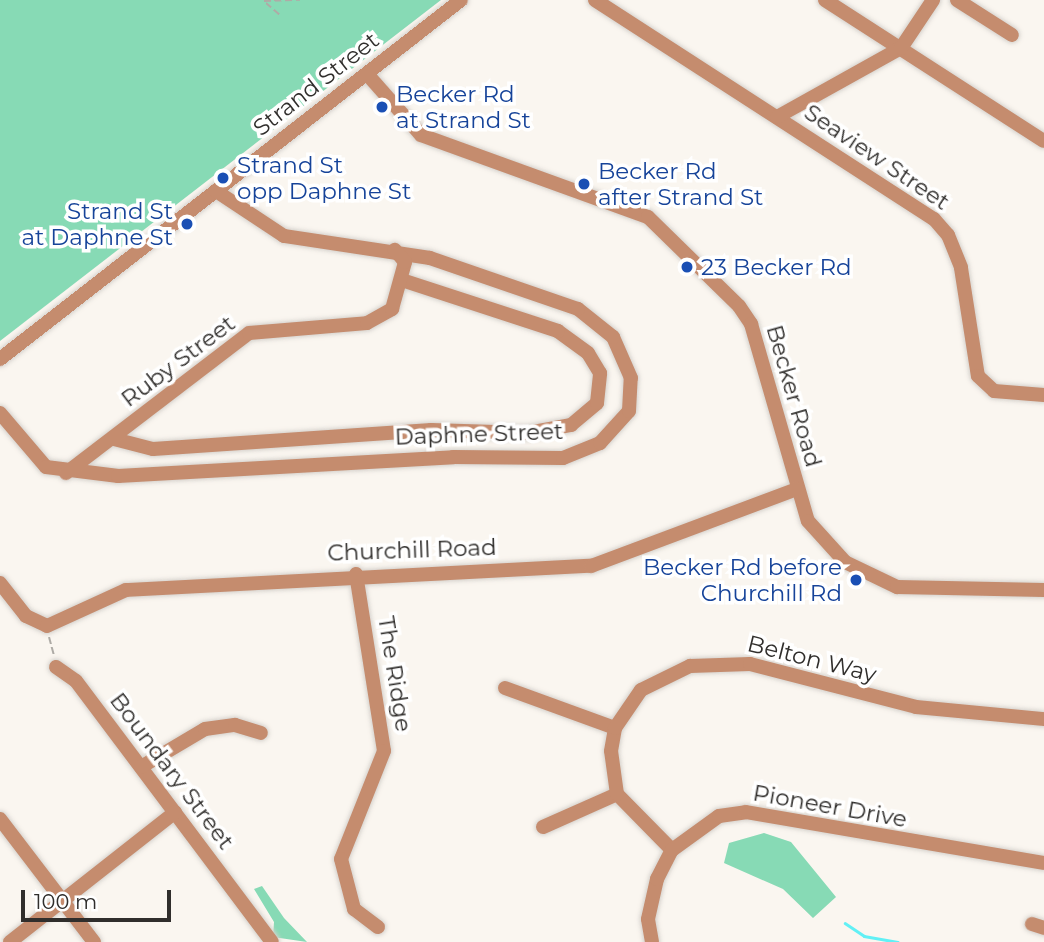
<!DOCTYPE html>
<style>
body{margin:0}
#map{position:relative;width:1044px;height:942px;overflow:hidden;background:#faf6f0;font-family:Montserrat,sans-serif}
div>[style]{position:absolute}
.green>*{inset:0;background:#87dab5}
.stream>*{height:2.5px;margin:-1.25px;padding:0 1.25px;transform-origin:1.25px;border-radius:1.25px;background:#61f0f5}
.path>*{height:2px;margin-top:-1px;transform-origin:0;background:repeating-linear-gradient(90deg,#aeaba6 0 7px,transparent 0 10.5px)}
.roads{filter:drop-shadow(0 0 2px #d6d2cd) drop-shadow(0 0 2px #d6d2cd)}
.minor>*{height:14px;margin:-7px;padding:0 7px;transform-origin:7px;border-radius:7px;background:#c58c6e}
.dots>*{width:19px;height:19px;translate:-50% -50%;box-sizing:border-box;border:4px solid #fff;border-radius:50%}
span{translate:-50% -50%;white-space:nowrap;text-align:center;line-height:1.15;-webkit-text-stroke:7px #fff;paint-order:stroke}
.street-label{font-size:23px;color:#302e2c}
.transit-label{font-size:23px;color:#164399}
.left{translate:0 -50%;text-align:left}
.right{translate:-100% -50%;text-align:right}
.scale{position:absolute;left:21px;top:890px;width:150px;height:32px;box-sizing:border-box;border:4px solid #302e2c;border-top:0;padding-left:9px;font-size:21px;line-height:24px;white-space:nowrap;color:#302e2c;-webkit-text-stroke:5px #fff;paint-order:stroke}
</style>
<div id="map">
<div class="green">
<i style="clip-path:polygon(0 0,441px 0,0 341px)"></i>
<i style="clip-path:polygon(764px 833px,791px 842px,836px 897px,813px 918px,783px 889px,724px 863px,729px 843px)"></i>
<i style="clip-path:polygon(262px 886px,284px 918px,307px 942px,273px 937px,274px 922px,254px 889px)"></i>
</div>
<div class="stream">
<i style="left:845px;top:923px;width:23px;rotate:34deg"></i>
<i style="left:864px;top:936px;width:34px;rotate:10deg"></i>
</div>
<div class="path">
<i style="left:264px;top:1px;width:36px;rotate:-2deg"></i>
<i style="left:266px;top:3px;width:18px;rotate:41deg"></i>
<i style="left:49px;top:637px;width:20px;rotate:75deg"></i>
</div>
<div class="roads">
<div class="minor">
<i style="left:595px;top:0;width:404px;rotate:32.9deg"></i>
<i style="left:934px;top:219px;width:21px;rotate:49deg"></i>
<i style="left:948px;top:235px;width:35px;rotate:68deg"></i>
<i style="left:961px;top:268px;width:109px;rotate:81.1deg"></i>
<i style="left:978px;top:376px;width:22px;rotate:43deg"></i>
<i style="left:994px;top:391px;width:50px;rotate:4.6deg"></i>
<i style="left:825px;top:0;width:260px;rotate:32.8deg"></i>
<i style="left:957px;top:0;width:65px;rotate:32.5deg"></i>
<i style="left:367px;top:74px;width:81px;rotate:48.5deg"></i>
<i style="left:421px;top:135px;width:241px;rotate:19.9deg"></i>
<i style="left:648px;top:217px;width:127px;rotate:44.4deg"></i>
<i style="left:739px;top:306px;width:22px;rotate:56deg"></i>
<i style="left:751px;top:324px;width:205px;rotate:73.9deg"></i>
<i style="left:808px;top:521px;width:55px;rotate:47.9deg"></i>
<i style="left:845px;top:562px;width:58px;rotate:25.7deg"></i>
<i style="left:897px;top:587px;width:147px;rotate:1.2deg"></i>
<i style="left:777px;top:117px;width:142px;rotate:-29.1deg"></i>
<i style="left:901px;top:48px;width:58px;rotate:-56.3deg"></i>
<i style="left:0;top:359px;width:584px;rotate:-37.91deg"></i>
<i style="left:0;top:413px;width:71px;rotate:49.6deg"></i>
<i style="left:46px;top:467px;width:73px;rotate:7.1deg"></i>
<i style="left:118px;top:476px;width:336px;rotate:-3.2deg"></i>
<i style="left:453px;top:457px;width:110px;rotate:0.5deg"></i>
<i style="left:563px;top:458px;width:40px;rotate:-22deg"></i>
<i style="left:600px;top:443px;width:43px;rotate:-47.8deg"></i>
<i style="left:629px;top:411px;width:33px;rotate:-87deg"></i>
<i style="left:631px;top:378px;width:45px;rotate:-113.7deg"></i>
<i style="left:613px;top:337px;width:45px;rotate:-141.3deg"></i>
<i style="left:578px;top:309px;width:157px;rotate:-161deg"></i>
<i style="left:430px;top:258px;width:148px;rotate:-171.4deg"></i>
<i style="left:284px;top:236px;width:82px;rotate:-146.5deg"></i>
<i style="left:114px;top:439px;width:40px;rotate:14.4deg"></i>
<i style="left:153px;top:449px;width:279px;rotate:-3.9deg"></i>
<i style="left:431px;top:430px;width:97px;rotate:1.8deg"></i>
<i style="left:528px;top:433px;width:44px;rotate:-10.5deg"></i>
<i style="left:571px;top:425px;width:34px;rotate:-40deg"></i>
<i style="left:597px;top:403px;width:30px;rotate:-84deg"></i>
<i style="left:600px;top:373px;width:23px;rotate:-121deg"></i>
<i style="left:588px;top:353px;width:37px;rotate:-144deg"></i>
<i style="left:558px;top:331px;width:164px;rotate:-161.9deg"></i>
<i style="left:66px;top:473px;width:230px;rotate:-37.4deg"></i>
<i style="left:249px;top:333px;width:118px;rotate:-4.8deg"></i>
<i style="left:367px;top:323px;width:29px;rotate:-29deg"></i>
<i style="left:392px;top:309px;width:49px;rotate:-74.5deg"></i>
<i style="left:405px;top:262px;width:16px;rotate:-130deg"></i>
<i style="left:356px;top:574px;width:179px;rotate:81deg"></i>
<i style="left:384px;top:751px;width:116px;rotate:111.7deg"></i>
<i style="left:341px;top:859px;width:52px;rotate:75.4deg"></i>
<i style="left:354px;top:909px;width:30px;rotate:37deg"></i>
<i style="left:0;top:583px;width:42px;rotate:51.8deg"></i>
<i style="left:26px;top:616px;width:23px;rotate:25deg"></i>
<i style="left:47px;top:626px;width:87px;rotate:-24.5deg"></i>
<i style="left:126px;top:590px;width:466px;rotate:-3deg"></i>
<i style="left:591px;top:566px;width:220px;rotate:-20.5deg"></i>
<i style="left:56px;top:667px;width:24px;rotate:35deg"></i>
<i style="left:76px;top:681px;width:326px;rotate:53.1deg"></i>
<i style="left:505px;top:688px;width:117px;rotate:20deg"></i>
<i style="left:141px;top:767px;width:74px;rotate:-30.7deg"></i>
<i style="left:205px;top:729px;width:30px;rotate:-8deg"></i>
<i style="left:235px;top:725px;width:27px;rotate:17deg"></i>
<i style="left:0;top:819px;width:155px;rotate:52.6deg"></i>
<i style="left:543px;top:827px;width:81px;rotate:-24deg"></i>
<i style="left:672px;top:850px;width:78px;rotate:-134.5deg"></i>
<i style="left:617px;top:794px;width:43px;rotate:-97.9deg"></i>
<i style="left:611px;top:751px;width:23px;rotate:-80deg"></i>
<i style="left:615px;top:728px;width:46px;rotate:-55.6deg"></i>
<i style="left:641px;top:690px;width:55px;rotate:-26.1deg"></i>
<i style="left:690px;top:666px;width:60px;rotate:-1.9deg"></i>
<i style="left:750px;top:664px;width:171px;rotate:14.5deg"></i>
<i style="left:916px;top:707px;width:129px;rotate:5.4deg"></i>
<i style="left:1032px;top:924px;width:13px;rotate:18deg"></i>
<i style="left:10px;top:942px;width:210px;rotate:-38.2deg"></i>
<i style="left:652px;top:942px;width:23px;rotate:-100deg"></i>
<i style="left:648px;top:919px;width:41px;rotate:-77.3deg"></i>
<i style="left:657px;top:879px;width:33px;rotate:-63deg"></i>
<i style="left:672px;top:850px;width:58px;rotate:-35.9deg"></i>
<i style="left:719px;top:816px;width:27px;rotate:-8deg"></i>
<i style="left:746px;top:812px;width:302px;rotate:9.7deg"></i>
</div>
</div>
<div class="dots">
<i style="left:382px;top:107px;background:#1a4fb4"></i>
<i style="left:223px;top:178px;background:#1a4fb4"></i>
<i style="left:584px;top:184px;background:#1a4fb4"></i>
<i style="left:187px;top:224px;background:#1a4fb4"></i>
<i style="left:687px;top:267px;background:#1a4fb4"></i>
<i style="left:856px;top:580px;background:#1a4fb4"></i>
</div>
<div class="street-label">
<span style="left:316px;top:84px;rotate:-38deg">Strand Street</span>
<span style="left:877px;top:157px;rotate:34deg">Seaview Street</span>
<span style="left:178px;top:361px;rotate:-37deg">Ruby Street</span>
<span style="left:794px;top:396px;rotate:74deg">Becker Road</span>
<span style="left:479px;top:434px;rotate:-2deg">Daphne Street</span>
<span style="left:412px;top:550px;rotate:-2deg">Churchill Road</span>
<span style="left:812px;top:659px;rotate:14deg">Belton Way</span>
<span style="left:395px;top:674px;rotate:81deg">The Ridge</span>
<span style="left:172px;top:771px;rotate:53deg">Boundary Street</span>
<span style="left:830px;top:806px;rotate:10deg">Pioneer Drive</span>
</div>
<div class="transit-label">
<span class="left" style="left:396px;top:107px">Becker Rd<br>at Strand St</span>
<span class="left" style="left:237px;top:178px">Strand St<br>opp Daphne St</span>
<span class="left" style="left:598px;top:184px">Becker Rd<br>after Strand St</span>
<span class="right" style="left:173px;top:224px">Strand St<br>at Daphne St</span>
<span class="left" style="left:701px;top:267px">23 Becker Rd</span>
<span class="right" style="left:842px;top:580px">Becker Rd before<br>Churchill Rd</span>
</div>
<div class="scale">100 m</div>
</div>
